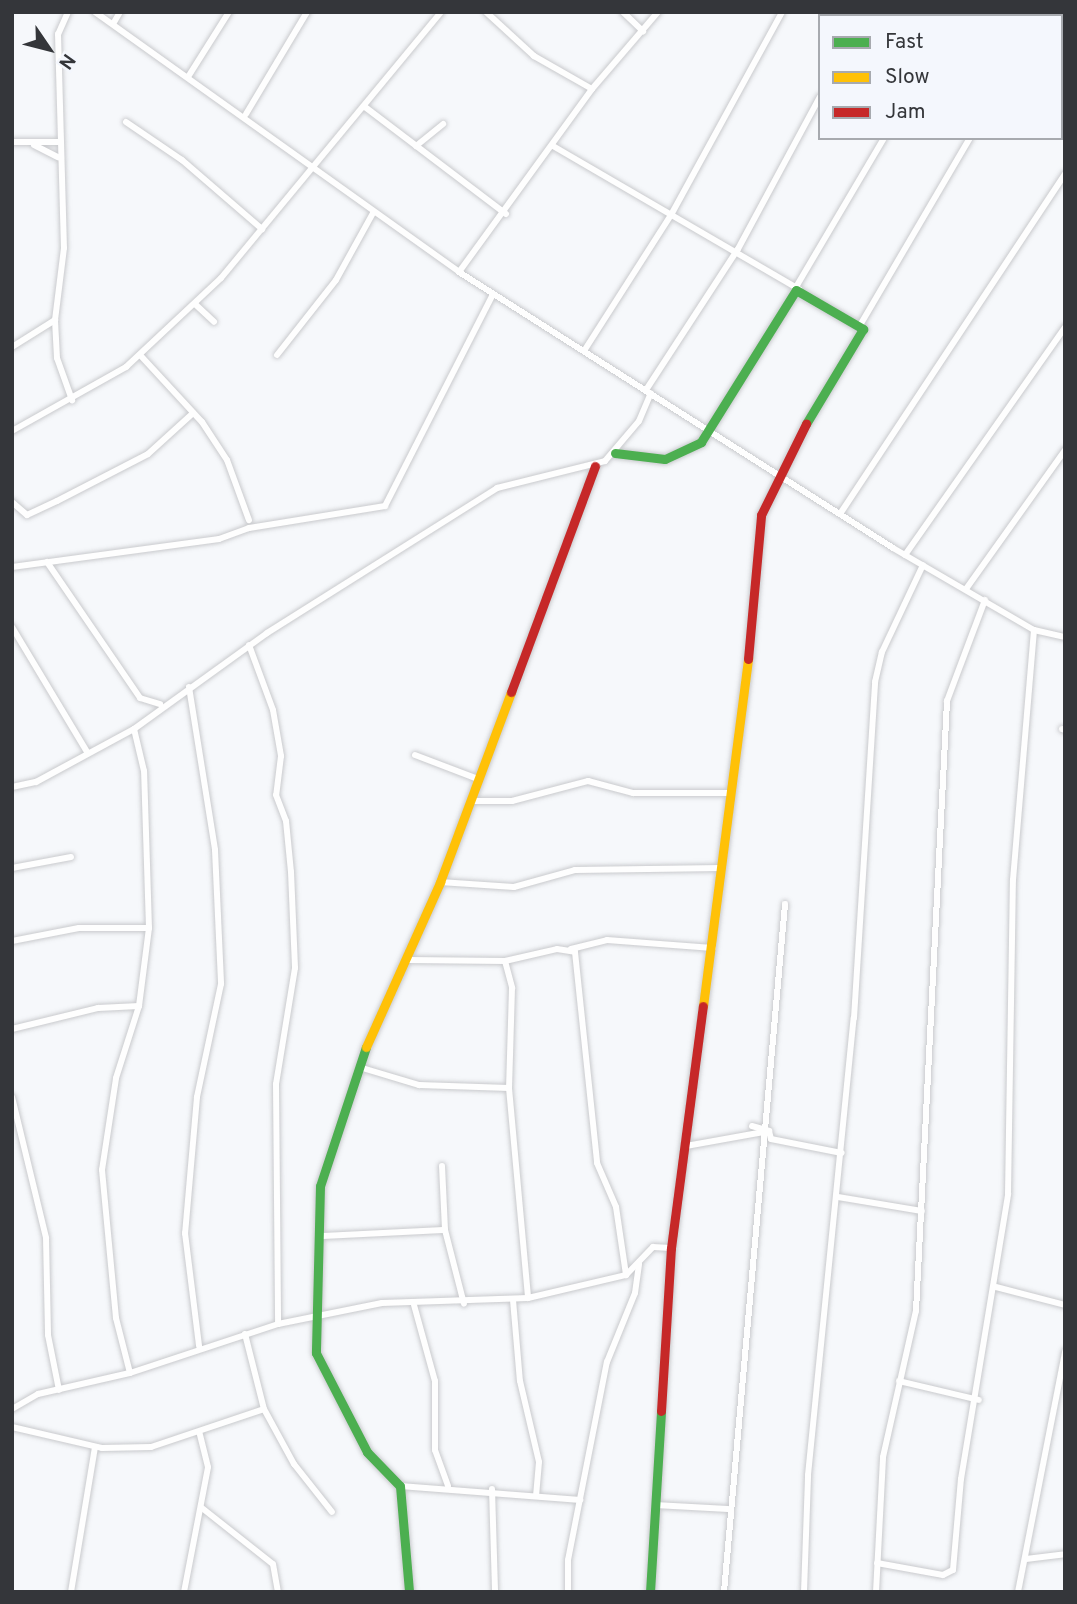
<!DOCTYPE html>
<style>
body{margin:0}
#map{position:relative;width:1077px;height:1604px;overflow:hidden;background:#f6f8fb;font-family:Overpass,sans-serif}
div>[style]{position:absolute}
.roads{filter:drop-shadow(0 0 2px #c9cacd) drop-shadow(0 0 2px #c9cacd)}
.street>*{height:6px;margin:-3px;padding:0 3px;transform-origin:3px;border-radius:3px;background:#fefefe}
.fast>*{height:9px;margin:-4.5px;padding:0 4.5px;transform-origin:4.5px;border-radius:4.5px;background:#4caf50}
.slow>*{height:9px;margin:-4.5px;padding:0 4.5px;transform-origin:4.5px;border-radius:4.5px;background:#ffc107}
.jam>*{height:9px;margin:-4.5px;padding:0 4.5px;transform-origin:4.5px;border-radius:4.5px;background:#c62828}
span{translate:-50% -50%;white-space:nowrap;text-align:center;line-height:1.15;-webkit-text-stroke:7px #f4f7fd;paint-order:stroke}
.frame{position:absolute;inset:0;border:14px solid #34363a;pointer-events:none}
.legend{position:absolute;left:818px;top:14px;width:245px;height:126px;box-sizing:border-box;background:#f4f7fd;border:2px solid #a7aaaf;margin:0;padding:9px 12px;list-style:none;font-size:21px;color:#34363a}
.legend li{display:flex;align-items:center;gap:14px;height:35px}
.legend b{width:35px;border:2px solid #a7aaaf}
.north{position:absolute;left:14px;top:14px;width:70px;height:70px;-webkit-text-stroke:5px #f4f7fd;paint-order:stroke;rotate:125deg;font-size:19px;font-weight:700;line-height:28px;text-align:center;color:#34363a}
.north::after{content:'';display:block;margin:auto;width:24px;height:32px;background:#34363a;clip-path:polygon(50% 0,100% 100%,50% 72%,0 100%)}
</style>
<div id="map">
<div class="roads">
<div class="street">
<i style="left:68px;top:12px;width:24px;rotate:114deg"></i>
<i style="left:58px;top:34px;width:214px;rotate:88.4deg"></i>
<i style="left:64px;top:248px;width:73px;rotate:97.1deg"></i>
<i style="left:55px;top:320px;width:38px;rotate:87deg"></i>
<i style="left:57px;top:358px;width:45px;rotate:70.3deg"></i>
<i style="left:95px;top:12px;width:447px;rotate:35.5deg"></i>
<i style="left:459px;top:272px;width:514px;rotate:32.45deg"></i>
<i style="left:893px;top:548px;width:163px;rotate:30.2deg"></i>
<i style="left:1034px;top:630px;width:32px;rotate:13deg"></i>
<i style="left:623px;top:12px;width:28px;rotate:44deg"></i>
<i style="left:865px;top:16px;width:4px;rotate:-63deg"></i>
<i style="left:950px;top:16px;width:4px;rotate:-63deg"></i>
<i style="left:1041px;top:16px;width:4px;rotate:-63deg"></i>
<i style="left:113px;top:24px;width:14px;rotate:-60deg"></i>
<i style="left:188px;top:77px;width:77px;rotate:-57.8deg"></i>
<i style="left:592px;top:89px;width:101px;rotate:-49.4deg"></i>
<i style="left:365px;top:107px;width:177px;rotate:37.2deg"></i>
<i style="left:246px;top:114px;width:119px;rotate:-59.1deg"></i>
<i style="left:126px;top:122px;width:68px;rotate:34.2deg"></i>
<i style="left:182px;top:160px;width:106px;rotate:40.8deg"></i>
<i style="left:12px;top:142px;width:46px"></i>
<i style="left:34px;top:145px;width:27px;rotate:27deg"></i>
<i style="left:416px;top:146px;width:35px;rotate:-39deg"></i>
<i style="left:553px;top:146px;width:285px;rotate:30.2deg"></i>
<i style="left:459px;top:272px;width:226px;rotate:-54deg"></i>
<i style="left:592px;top:89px;width:67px;rotate:-150.4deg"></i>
<i style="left:534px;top:56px;width:65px;rotate:-137.5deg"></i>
<i style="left:796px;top:287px;width:173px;rotate:-59.4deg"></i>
<i style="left:195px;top:304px;width:26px;rotate:43deg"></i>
<i style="left:859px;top:327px;width:219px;rotate:-59.6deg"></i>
<i style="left:12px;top:347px;width:51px;rotate:-32.1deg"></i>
<i style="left:584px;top:351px;width:161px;rotate:-57.4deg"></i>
<i style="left:671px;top:215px;width:231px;rotate:-61.3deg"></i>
<i style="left:277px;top:355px;width:95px;rotate:-51.8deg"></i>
<i style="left:336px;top:280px;width:77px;rotate:-61.1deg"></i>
<i style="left:141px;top:356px;width:90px;rotate:47.3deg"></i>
<i style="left:202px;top:422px;width:45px;rotate:56.7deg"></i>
<i style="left:227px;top:460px;width:64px;rotate:69.9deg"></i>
<i style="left:646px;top:390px;width:168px;rotate:-56.9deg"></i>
<i style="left:738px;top:249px;width:173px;rotate:-61.7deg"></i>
<i style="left:12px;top:431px;width:131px;rotate:-29.3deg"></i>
<i style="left:126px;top:367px;width:130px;rotate:-43.1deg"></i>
<i style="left:221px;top:278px;width:345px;rotate:-50.4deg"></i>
<i style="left:12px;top:502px;width:20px;rotate:41deg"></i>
<i style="left:27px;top:515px;width:33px;rotate:-25deg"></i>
<i style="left:57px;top:501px;width:102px;rotate:-27.3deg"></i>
<i style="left:148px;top:454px;width:61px;rotate:-42.3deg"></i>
<i style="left:840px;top:514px;width:408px;rotate:-56.5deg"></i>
<i style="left:905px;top:555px;width:279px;rotate:-54.9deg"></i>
<i style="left:47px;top:562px;width:165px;rotate:55.6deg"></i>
<i style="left:140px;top:698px;width:21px;rotate:17deg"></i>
<i style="left:12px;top:567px;width:209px;rotate:-7.7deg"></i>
<i style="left:219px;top:539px;width:32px;rotate:-20deg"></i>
<i style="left:249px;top:528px;width:138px;rotate:-9.2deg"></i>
<i style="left:385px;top:506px;width:238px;rotate:-63deg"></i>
<i style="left:966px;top:589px;width:171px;rotate:-54.5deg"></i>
<i style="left:12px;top:627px;width:146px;rotate:59deg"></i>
<i style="left:249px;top:645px;width:69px;rotate:69.7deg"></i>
<i style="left:273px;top:710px;width:47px;rotate:80.1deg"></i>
<i style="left:281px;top:756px;width:39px;rotate:97deg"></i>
<i style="left:276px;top:795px;width:28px;rotate:69deg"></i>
<i style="left:286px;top:821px;width:51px;rotate:84.4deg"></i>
<i style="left:291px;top:872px;width:96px;rotate:87.6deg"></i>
<i style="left:295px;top:968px;width:118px;rotate:99.3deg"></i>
<i style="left:276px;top:1084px;width:240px;rotate:89.5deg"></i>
<i style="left:189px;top:687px;width:165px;rotate:80.9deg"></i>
<i style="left:215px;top:850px;width:134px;rotate:87.4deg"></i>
<i style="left:221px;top:984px;width:116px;rotate:102deg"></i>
<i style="left:197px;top:1097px;width:137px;rotate:95deg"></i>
<i style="left:185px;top:1233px;width:114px;rotate:82.9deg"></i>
<i style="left:1062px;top:729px;width:3px;rotate:18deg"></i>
<i style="left:415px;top:755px;width:67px;rotate:20.9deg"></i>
<i style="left:12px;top:787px;width:25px;rotate:-12deg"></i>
<i style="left:36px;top:782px;width:111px;rotate:-28.4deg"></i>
<i style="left:134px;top:729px;width:164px;rotate:-35.8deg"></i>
<i style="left:267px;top:633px;width:272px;rotate:-32.2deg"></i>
<i style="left:497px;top:488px;width:111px;rotate:-14deg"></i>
<i style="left:605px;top:461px;width:52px;rotate:-49.6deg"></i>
<i style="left:639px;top:421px;width:30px;rotate:-67deg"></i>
<i style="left:470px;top:801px;width:42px"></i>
<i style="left:512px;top:801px;width:79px;rotate:-14.7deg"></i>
<i style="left:588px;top:781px;width:47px;rotate:14.9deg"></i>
<i style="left:633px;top:793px;width:99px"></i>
<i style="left:12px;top:868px;width:60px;rotate:-10.6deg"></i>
<i style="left:440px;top:882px;width:74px;rotate:3.9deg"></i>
<i style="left:514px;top:887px;width:63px;rotate:-15.6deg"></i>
<i style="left:575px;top:870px;width:146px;rotate:-0.8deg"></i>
<i style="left:12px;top:941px;width:68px;rotate:-11deg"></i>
<i style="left:79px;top:928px;width:70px"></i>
<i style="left:571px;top:949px;width:37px;rotate:-14deg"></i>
<i style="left:607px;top:940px;width:106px;rotate:4.3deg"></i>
<i style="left:408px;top:960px;width:97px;rotate:0.6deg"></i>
<i style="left:505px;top:961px;width:53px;rotate:-13deg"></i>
<i style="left:557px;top:949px;width:18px;rotate:9deg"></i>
<i style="left:575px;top:952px;width:212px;rotate:84deg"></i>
<i style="left:597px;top:1163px;width:48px;rotate:66.6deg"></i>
<i style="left:616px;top:1207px;width:69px;rotate:81.6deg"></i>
<i style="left:505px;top:961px;width:28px;rotate:75deg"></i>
<i style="left:512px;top:988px;width:100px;rotate:91.7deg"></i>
<i style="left:509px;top:1088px;width:211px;rotate:84.8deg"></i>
<i style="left:12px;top:1029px;width:89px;rotate:-13.7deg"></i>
<i style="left:98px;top:1008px;width:41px;rotate:-2.8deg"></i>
<i style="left:139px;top:1006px;width:79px;rotate:-82.7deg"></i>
<i style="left:149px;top:928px;width:157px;rotate:-91.8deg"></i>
<i style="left:144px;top:771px;width:43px;rotate:-103.4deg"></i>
<i style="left:359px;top:1067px;width:63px;rotate:16.7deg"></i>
<i style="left:419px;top:1085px;width:90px;rotate:1.9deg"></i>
<i style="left:12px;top:1097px;width:145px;rotate:76.4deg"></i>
<i style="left:46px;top:1238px;width:97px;rotate:88.8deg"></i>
<i style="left:48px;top:1335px;width:56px;rotate:78.7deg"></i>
<i style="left:752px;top:1126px;width:18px;rotate:16deg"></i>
<i style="left:769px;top:1131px;width:8px;rotate:76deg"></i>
<i style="left:771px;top:1139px;width:72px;rotate:11.2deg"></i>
<i style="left:686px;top:1146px;width:79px;rotate:-10.2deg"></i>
<i style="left:442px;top:1166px;width:64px;rotate:87.3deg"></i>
<i style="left:445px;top:1230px;width:76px;rotate:75.6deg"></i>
<i style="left:838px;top:1197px;width:85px;rotate:9.5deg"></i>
<i style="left:321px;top:1236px;width:124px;rotate:-2.8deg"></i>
<i style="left:996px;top:1287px;width:71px;rotate:14.6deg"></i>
<i style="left:513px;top:1300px;width:81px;rotate:85.1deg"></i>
<i style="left:520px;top:1381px;width:83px;rotate:76.8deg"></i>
<i style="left:539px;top:1462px;width:33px;rotate:95deg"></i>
<i style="left:414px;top:1305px;width:79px;rotate:74.6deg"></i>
<i style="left:435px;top:1381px;width:69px;rotate:90deg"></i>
<i style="left:435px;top:1450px;width:38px;rotate:70deg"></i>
<i style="left:245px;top:1334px;width:77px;rotate:75.8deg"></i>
<i style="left:264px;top:1409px;width:63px;rotate:61.4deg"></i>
<i style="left:294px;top:1464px;width:61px;rotate:51.6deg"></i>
<i style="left:130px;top:1373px;width:57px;rotate:-104.3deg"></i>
<i style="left:116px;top:1318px;width:149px;rotate:-95.4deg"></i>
<i style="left:102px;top:1170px;width:93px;rotate:-81.3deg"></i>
<i style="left:116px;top:1078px;width:76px;rotate:-72.3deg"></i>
<i style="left:899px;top:1381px;width:82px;rotate:13.4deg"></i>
<i style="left:12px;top:1409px;width:30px;rotate:-30deg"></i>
<i style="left:38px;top:1394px;width:94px;rotate:-12.9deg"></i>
<i style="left:130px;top:1373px;width:156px;rotate:-18.3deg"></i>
<i style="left:278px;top:1324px;width:106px;rotate:-11.4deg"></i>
<i style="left:382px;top:1303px;width:146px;rotate:-2deg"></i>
<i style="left:528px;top:1298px;width:101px;rotate:-13.2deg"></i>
<i style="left:626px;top:1275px;width:39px;rotate:-46deg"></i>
<i style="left:653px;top:1247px;width:18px;rotate:3deg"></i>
<i style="left:12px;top:1427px;width:92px;rotate:13.1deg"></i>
<i style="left:102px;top:1448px;width:49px;rotate:-1.2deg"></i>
<i style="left:151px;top:1447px;width:119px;rotate:-18.6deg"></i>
<i style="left:400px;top:1486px;width:181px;rotate:4.4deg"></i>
<i style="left:492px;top:1489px;width:103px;rotate:88.3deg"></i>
<i style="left:655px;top:1505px;width:73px;rotate:3.1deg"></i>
<i style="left:202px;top:1508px;width:90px;rotate:38.3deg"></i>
<i style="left:273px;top:1564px;width:28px;rotate:80deg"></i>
<i style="left:1026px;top:1559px;width:39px;rotate:-7deg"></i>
<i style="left:877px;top:1563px;width:67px;rotate:10.3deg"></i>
<i style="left:943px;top:1575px;width:11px;rotate:-27deg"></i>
<i style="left:953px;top:1570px;width:91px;rotate:-85deg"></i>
<i style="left:961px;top:1479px;width:289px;rotate:-80.6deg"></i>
<i style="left:1008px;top:1194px;width:314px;rotate:-89.1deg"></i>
<i style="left:1013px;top:880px;width:251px;rotate:-85.2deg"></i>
<i style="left:71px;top:1592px;width:147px;rotate:-80.6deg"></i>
<i style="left:184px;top:1592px;width:127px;rotate:-79.1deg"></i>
<i style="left:208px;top:1467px;width:34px;rotate:-104deg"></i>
<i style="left:568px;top:1592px;width:32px;rotate:-90deg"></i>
<i style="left:568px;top:1560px;width:202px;rotate:-78.9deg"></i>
<i style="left:607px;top:1362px;width:74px;rotate:-67.9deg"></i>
<i style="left:635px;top:1293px;width:29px;rotate:-82deg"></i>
<i style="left:724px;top:1592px;width:691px;rotate:-84.93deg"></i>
<i style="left:804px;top:1592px;width:117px;rotate:-88deg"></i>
<i style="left:808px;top:1475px;width:459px;rotate:-84.3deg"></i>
<i style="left:854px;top:1018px;width:337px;rotate:-86.4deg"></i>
<i style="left:875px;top:682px;width:31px;rotate:-77deg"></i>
<i style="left:882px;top:652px;width:96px;rotate:-64.8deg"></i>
<i style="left:876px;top:1592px;width:135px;rotate:-87deg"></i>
<i style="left:883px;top:1457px;width:150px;rotate:-77.3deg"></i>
<i style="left:916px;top:1311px;width:611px;rotate:-87.09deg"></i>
<i style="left:947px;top:701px;width:108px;rotate:-69.4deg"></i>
<i style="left:1018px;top:1592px;width:245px;rotate:-78.9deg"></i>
</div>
<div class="fast">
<i style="left:615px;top:453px;width:50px;rotate:6.8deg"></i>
<i style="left:665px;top:459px;width:40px;rotate:-25deg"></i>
<i style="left:701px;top:442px;width:179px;rotate:-58deg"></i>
<i style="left:796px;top:290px;width:78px;rotate:30.2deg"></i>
<i style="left:863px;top:329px;width:111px;rotate:121deg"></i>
<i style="left:366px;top:1047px;width:146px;rotate:108.3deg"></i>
<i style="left:320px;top:1186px;width:167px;rotate:91.4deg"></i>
<i style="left:316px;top:1353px;width:111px;rotate:62.7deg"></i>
<i style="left:367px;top:1452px;width:47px;rotate:45.9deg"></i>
<i style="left:400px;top:1486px;width:106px;rotate:85.1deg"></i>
<i style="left:650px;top:1592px;width:181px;rotate:-86.5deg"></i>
</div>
<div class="slow">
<i style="left:703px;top:1006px;width:350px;rotate:-82.6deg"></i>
<i style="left:366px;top:1047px;width:181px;rotate:-65.8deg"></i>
<i style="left:440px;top:882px;width:203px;rotate:-69.5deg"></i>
</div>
<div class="jam">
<i style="left:748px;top:659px;width:145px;rotate:-84.8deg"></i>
<i style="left:761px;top:515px;width:102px;rotate:-63.7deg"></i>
<i style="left:511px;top:692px;width:241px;rotate:-69.6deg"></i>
<i style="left:661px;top:1411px;width:163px;rotate:-86.5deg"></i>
<i style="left:671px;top:1248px;width:244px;rotate:-82.5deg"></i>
</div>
</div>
<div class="frame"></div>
<ul class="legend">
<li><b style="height:9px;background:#4caf50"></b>Fast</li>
<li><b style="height:9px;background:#ffc107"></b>Slow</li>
<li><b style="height:9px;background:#c62828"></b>Jam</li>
</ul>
<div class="north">N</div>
</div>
